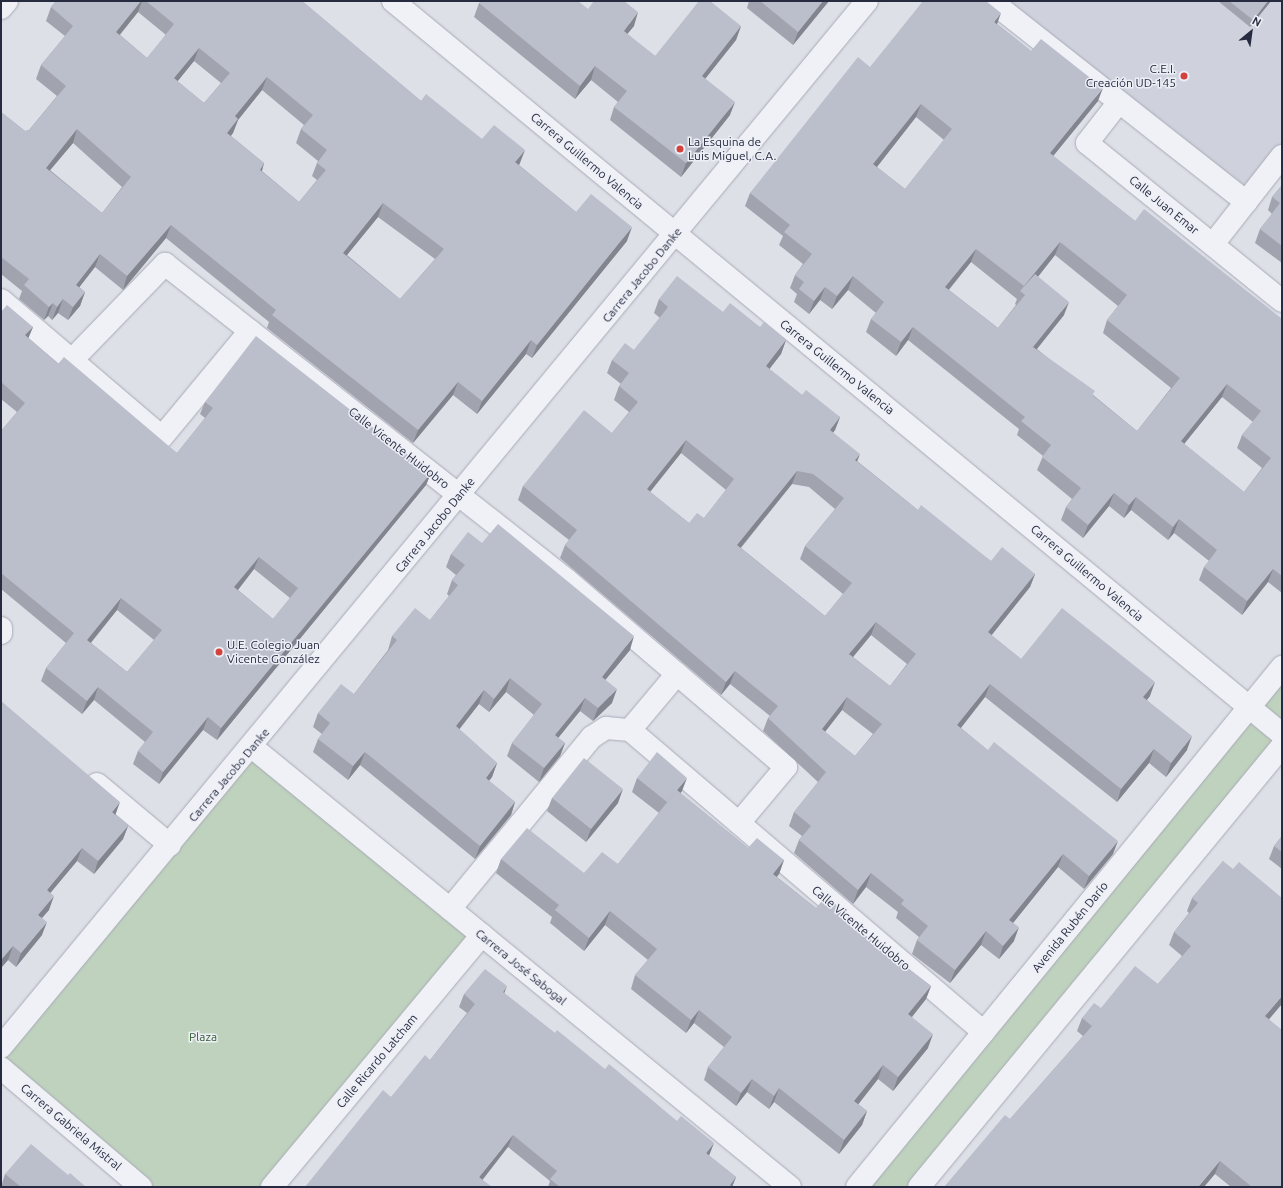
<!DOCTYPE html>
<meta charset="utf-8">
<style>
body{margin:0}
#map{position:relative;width:1283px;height:1188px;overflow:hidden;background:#dee0e8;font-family:Ubuntu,sans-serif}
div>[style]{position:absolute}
.built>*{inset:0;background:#cfd2dd}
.green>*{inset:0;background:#bfd2be}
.roads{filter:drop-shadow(0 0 1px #a7aab5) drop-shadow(0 0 1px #a7aab5)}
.street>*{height:22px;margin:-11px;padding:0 11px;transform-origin:11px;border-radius:11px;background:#f0f1f6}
.wall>*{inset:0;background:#a1a3af}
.shaded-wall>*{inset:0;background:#83858e}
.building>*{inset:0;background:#bbbecb}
.dots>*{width:11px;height:11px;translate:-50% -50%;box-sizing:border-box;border:2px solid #edeff6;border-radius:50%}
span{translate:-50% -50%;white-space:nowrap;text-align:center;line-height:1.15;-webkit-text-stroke:3px #edeff6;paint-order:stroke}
.poi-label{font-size:12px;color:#262b3f}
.right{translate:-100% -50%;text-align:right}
.left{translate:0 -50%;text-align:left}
.street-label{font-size:12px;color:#262b3f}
.park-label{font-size:12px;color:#335c33}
.frame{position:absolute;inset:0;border:2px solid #262b3f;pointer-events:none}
.north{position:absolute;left:1231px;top:12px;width:40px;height:40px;-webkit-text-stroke:3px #edeff6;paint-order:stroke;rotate:29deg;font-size:11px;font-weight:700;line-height:16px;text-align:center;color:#262b3f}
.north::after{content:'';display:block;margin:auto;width:14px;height:18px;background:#262b3f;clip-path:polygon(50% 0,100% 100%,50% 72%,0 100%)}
</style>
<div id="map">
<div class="built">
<i style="clip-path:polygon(991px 1px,1282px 1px,1282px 156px,1246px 202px)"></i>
</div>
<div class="green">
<i style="clip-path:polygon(1282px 667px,1282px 746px,919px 1187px,857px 1187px)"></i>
<i style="clip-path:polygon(252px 747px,482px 935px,272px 1187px,141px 1187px,1px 1068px,1px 1047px)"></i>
</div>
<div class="roads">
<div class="street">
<i style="left:393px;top:1px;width:1152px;rotate:39.51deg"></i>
<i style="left:991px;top:1px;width:325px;rotate:38.2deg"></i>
<i style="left:1px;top:8px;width:9px;rotate:-49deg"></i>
<i style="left:1119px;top:102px;width:52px;rotate:128deg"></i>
<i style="left:1087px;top:143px;width:251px;rotate:39deg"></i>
<i style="left:1213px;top:244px;width:112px;rotate:-51.9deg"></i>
<i style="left:1px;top:300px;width:211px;rotate:40.4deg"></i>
<i style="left:162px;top:437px;width:138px;rotate:-50.3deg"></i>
<i style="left:72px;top:360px;width:134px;rotate:-45.9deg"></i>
<i style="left:165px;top:264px;width:511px;rotate:38.17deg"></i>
<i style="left:567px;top:580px;width:288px;rotate:40.5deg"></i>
<i style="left:786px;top:767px;width:73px;rotate:130deg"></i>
<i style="left:1px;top:628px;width:5px;rotate:90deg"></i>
<i style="left:630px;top:730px;width:465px;rotate:40.5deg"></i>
<i style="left:630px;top:730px;width:73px;rotate:-50deg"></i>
<i style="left:252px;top:747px;width:695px;rotate:39.28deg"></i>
<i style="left:97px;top:784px;width:95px;rotate:39.9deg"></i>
<i style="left:450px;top:909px;width:223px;rotate:-50.5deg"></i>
<i style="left:592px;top:737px;width:17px;rotate:-33deg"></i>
<i style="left:606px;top:728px;width:24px;rotate:5deg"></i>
<i style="left:1px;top:1047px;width:1358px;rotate:-50.38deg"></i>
<i style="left:1px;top:1068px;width:184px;rotate:40.4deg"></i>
<i style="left:272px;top:1187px;width:328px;rotate:-50.2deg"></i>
<i style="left:857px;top:1187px;width:672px;rotate:-50.74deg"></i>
<i style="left:919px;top:1187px;width:571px;rotate:-50.54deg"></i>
</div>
</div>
<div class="wall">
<i style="clip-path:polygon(evenodd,56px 1px,302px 1px,421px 101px,520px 163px,519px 165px,576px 212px,627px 241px,532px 358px,526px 354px,477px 414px,453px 395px,413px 443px,267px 328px,269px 322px,166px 238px,123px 290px,95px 267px,79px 287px,85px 292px,80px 306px,68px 320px,58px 313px,52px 320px,48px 316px,44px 320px,19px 299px,22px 291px,1px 274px,1px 112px,25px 131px,29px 130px,57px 96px,36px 79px,41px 65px,65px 36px,46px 21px,51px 7px,56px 1px,138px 12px,166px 35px,147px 58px,120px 35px,138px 12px,56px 1px,194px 61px,221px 83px,204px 103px,177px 81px,194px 61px,56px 1px,262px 90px,304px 125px,301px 129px,296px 143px,318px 161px,317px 163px,312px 176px,317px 180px,299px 202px,262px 171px,264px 163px,231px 136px,233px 133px,238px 120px,262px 90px,56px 1px,73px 143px,122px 187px,102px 213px,50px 170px,73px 143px,56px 1px,378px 217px,435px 259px,400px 299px,347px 255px,378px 217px)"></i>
<i style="clip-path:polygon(749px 1px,829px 1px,793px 45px,747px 8px)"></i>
<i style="clip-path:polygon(1218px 1px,1271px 1px,1250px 27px)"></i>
<i style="clip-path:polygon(479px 3px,588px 9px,634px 26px,627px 34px,655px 56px,741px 26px,736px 40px,705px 79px,730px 115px,681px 177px,610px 120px,614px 107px,618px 102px,591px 80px,575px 99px,474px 17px)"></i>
<i style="clip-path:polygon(evenodd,997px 24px,1031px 51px,1098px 101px,1053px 156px,1135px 221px,1282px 319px,1282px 593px,1268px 582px,1242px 615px,1199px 580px,1204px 567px,1209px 561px,1174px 533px,1168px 540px,1131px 510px,1124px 518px,1109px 506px,1083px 538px,1061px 520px,1066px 507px,1072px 499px,1037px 470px,1043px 456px,1017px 435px,1019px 429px,908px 340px,896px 356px,866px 332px,871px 319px,876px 313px,848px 290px,832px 309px,820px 300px,809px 314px,794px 302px,797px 294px,790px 288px,795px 275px,803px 264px,779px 245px,783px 236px,745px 206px,750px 193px,997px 24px,916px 117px,944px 140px,905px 189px,877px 167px,916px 117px,997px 24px,1055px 255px,1118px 306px,1107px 320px,1103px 333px,1171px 388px,1137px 431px,1037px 349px,1064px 315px,1038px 277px,1055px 255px,997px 24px,971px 262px,1017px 299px,1015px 304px,1016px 305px,998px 328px,949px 290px,971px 262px,997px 24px,1222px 397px,1253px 422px,1242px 435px,1237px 448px,1262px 468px,1244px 492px,1184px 444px,1222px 397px)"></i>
<i style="clip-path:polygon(1282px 185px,1282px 263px,1255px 243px,1260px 229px,1272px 214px,1268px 210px,1272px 197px)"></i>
<i style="clip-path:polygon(evenodd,659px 299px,723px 312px,760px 327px,786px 340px,781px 354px,769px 369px,802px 395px,840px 417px,835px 430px,833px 433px,857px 461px,918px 510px,991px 561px,1035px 574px,1030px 587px,991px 635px,1021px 659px,1150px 696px,1147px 700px,1187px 750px,1166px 777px,1149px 763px,1117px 802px,985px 697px,961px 728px,1113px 854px,1084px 889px,1058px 867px,1013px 923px,1014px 941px,999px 959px,981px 945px,950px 983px,912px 954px,917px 940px,919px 937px,896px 918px,898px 912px,866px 887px,853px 904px,794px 853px,799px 840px,802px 836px,789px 826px,794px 812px,818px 782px,763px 731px,768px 718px,770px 716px,730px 684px,721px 695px,560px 558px,565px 545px,569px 540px,518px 500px,523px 486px,612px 433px,629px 412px,614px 400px,619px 386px,621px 384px,607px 373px,612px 360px,634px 350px,660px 318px,654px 313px,659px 299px,681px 453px,726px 490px,704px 518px,689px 523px,650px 492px,681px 453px,659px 299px,792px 484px,809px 487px,835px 509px,805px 546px,800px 559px,843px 594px,825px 616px,741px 548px,792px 484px,659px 299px,871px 635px,907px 664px,890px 686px,853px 657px,871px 635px,659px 299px,842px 710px,873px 734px,855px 756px,825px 732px,842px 710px)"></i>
<i style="clip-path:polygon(evenodd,1px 312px,33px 327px,28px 338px,58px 364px,177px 453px,205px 418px,200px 414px,205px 402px,431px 473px,426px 485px,217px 740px,203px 730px,159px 784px,133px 764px,138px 751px,145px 742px,94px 700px,82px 714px,41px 681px,46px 668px,66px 643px,1px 589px,1px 431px,17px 412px,1px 399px,1px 312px,254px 569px,290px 598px,273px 619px,238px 590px,254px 569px,1px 312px,117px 610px,154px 640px,127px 672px,91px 643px,117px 610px)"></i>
<i style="clip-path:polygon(482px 543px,630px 650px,605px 680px,612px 703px,593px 721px,580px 711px,558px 738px,565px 743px,560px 756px,539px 782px,507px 756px,512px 743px,534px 715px,506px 692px,489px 712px,479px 704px,459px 729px,497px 763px,492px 777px,489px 781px,515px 802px,511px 815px,475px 859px,360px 765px,348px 780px,313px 752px,318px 739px,322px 734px,313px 727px,318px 713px,354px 694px,388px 650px,392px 636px,430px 620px,449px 596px,447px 594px,452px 580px,456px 575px,446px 567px,451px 554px)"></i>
<i style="clip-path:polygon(1px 701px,115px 815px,128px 826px,123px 839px,94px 874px,77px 861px,50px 893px,49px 910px,42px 918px,42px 935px,16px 967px,8px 960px,1px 968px)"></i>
<i style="clip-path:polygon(637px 778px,682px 791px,680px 793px,748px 848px,784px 860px,779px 874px,777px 877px,816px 908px,842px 910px,840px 916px,931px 986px,926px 999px,912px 1017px,928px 1048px,893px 1091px,878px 1079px,858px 1104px,867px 1111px,862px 1125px,839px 1154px,774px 1102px,769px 1109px,747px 1092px,736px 1106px,704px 1080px,708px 1067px,724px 1047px,694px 1023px,686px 1033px,631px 989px,635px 975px,648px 960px,605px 925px,584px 951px,550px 923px,552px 917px,496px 873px,501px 859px,584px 873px,618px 864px,659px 813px,632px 792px)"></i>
<i style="clip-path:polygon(552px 798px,618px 803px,586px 842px,547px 811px)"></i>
<i style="clip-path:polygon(1282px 836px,1282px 869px,1269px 859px,1274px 846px)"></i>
<i style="clip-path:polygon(1223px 861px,1269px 1019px,1282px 1187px,1231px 1187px,1215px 1174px,1010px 1119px,1083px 1036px,1077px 1031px,1082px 1018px,1101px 1008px,1158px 984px,1182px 956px,1169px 945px,1174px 932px,1189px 913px,1187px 911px,1192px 898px)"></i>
<i style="clip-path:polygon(504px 993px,736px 1177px,732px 1187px,548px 1187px,550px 1181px,508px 1147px,305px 1187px,391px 1097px,430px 1060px,467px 1013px,459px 1007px,464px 994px)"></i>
<i style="clip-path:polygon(5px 1174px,68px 1175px,86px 1187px,1px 1187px)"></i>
</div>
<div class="shaded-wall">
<i style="clip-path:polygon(141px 1px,142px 1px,138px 12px,111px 45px,116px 32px)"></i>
<i style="clip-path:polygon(823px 1px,829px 1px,793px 45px,798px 32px)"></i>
<i style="clip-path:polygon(1268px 1px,1271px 1px,1250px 27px,1253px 20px)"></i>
<i style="clip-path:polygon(638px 12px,634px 26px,619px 44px,624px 31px)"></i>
<i style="clip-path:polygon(1001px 13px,996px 27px,994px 22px)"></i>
<i style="clip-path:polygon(741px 26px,736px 40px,697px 89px,702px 76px)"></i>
<i style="clip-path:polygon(199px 48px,194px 61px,169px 92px,174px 78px)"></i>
<i style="clip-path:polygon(595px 66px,591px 80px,575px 99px,580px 86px)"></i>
<i style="clip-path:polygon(267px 77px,262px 90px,238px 120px,233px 133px,222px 146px,227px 133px,235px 116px)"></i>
<i style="clip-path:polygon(1103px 88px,1098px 101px,1045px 166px,1050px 153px)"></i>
<i style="clip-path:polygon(735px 102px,730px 115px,681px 177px,686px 163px)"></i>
<i style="clip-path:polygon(921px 104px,916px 117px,869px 177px,873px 164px)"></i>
<i style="clip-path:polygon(77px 129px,73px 143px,41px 181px,46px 168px)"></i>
<i style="clip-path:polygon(525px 150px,520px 163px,511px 176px,515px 162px)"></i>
<i style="clip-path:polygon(264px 163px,260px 177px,260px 170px)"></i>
<i style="clip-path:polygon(383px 203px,378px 217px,338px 266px,343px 253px)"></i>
<i style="clip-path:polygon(171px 225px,166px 238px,123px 290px,127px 276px)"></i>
<i style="clip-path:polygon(632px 227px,627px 241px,532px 358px,537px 345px)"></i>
<i style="clip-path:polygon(1060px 242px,1055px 255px,1024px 294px,1024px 286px)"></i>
<i style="clip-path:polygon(976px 249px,971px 262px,940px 300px,945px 287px)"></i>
<i style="clip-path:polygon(100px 254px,95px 267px,71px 298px,76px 285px)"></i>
<i style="clip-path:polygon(853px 276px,848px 290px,832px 309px,837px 296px)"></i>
<i style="clip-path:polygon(825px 287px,820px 300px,809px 314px,814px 301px)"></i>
<i style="clip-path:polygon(85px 292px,80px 306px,68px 320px,73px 307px)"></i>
<i style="clip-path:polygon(63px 299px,58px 313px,52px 320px,57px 307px)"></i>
<i style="clip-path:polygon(1069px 302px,1064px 315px,1028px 360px,1033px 347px)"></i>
<i style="clip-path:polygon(53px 303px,48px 316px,44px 320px,49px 307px)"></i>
<i style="clip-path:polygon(33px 327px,28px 339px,25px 335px)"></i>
<i style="clip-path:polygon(913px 327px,908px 340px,896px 356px,901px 342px)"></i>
<i style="clip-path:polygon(531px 340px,526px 354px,477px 414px,482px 401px)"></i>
<i style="clip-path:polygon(786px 340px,781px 354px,761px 380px,766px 366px)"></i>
<i style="clip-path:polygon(458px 382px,453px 395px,413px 443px,418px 430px)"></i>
<i style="clip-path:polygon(1227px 384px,1222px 397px,1176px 454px,1181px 441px)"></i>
<i style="clip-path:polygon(840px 417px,835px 430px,825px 443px,830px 430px)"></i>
<i style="clip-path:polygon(686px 440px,681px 453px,642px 502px,647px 489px)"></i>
<i style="clip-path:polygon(860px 454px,855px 467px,855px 460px)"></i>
<i style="clip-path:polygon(797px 471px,792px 484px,732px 558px,737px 545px)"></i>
<i style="clip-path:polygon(431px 473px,426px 485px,217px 740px,221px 728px)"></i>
<i style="clip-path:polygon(1114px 493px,1109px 506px,1083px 538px,1088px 525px)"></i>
<i style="clip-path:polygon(1136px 497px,1131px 510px,1124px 518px,1129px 505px)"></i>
<i style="clip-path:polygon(1179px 519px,1174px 533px,1168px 540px,1173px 527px)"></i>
<i style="clip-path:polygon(259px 557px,254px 569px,230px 600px,234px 587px)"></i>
<i style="clip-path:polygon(1273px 569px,1268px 582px,1242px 615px,1247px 601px)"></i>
<i style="clip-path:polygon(1035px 574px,1030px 587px,983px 646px,988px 632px)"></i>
<i style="clip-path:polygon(121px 598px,117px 610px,83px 652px,87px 640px)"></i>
<i style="clip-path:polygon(876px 622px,871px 635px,844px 668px,849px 654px)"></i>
<i style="clip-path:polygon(634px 636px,630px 650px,597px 690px,602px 677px)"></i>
<i style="clip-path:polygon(735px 671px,730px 684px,721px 695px,726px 682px)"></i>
<i style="clip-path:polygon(510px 678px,506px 692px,489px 712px,494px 699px)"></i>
<i style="clip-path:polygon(1155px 682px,1150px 696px,1138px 710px,1143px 697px)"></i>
<i style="clip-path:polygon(990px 684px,985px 697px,952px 739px,957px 725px)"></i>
<i style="clip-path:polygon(98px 687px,94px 700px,82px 714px,87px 701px)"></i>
<i style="clip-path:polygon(617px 689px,612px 703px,593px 721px,598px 708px)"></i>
<i style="clip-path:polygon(484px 690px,479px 704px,451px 740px,456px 726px)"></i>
<i style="clip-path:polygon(847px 697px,842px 710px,817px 742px,822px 729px)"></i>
<i style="clip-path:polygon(585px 698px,580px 711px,550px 748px,555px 735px)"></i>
<i style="clip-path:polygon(208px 717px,203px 730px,159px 784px,163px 772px)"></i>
<i style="clip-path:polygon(1192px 736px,1187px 750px,1166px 777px,1171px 763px)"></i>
<i style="clip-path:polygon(565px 743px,560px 756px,539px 782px,544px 768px)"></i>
<i style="clip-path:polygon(1154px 749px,1149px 763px,1117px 802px,1121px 789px)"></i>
<i style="clip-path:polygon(365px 752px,360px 765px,348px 780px,353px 766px)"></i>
<i style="clip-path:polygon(497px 763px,492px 777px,481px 791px,486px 778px)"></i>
<i style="clip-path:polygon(687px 778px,682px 791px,672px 804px,677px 790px)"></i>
<i style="clip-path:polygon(623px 789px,618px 803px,586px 842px,591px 829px)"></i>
<i style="clip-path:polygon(120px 802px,115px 816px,112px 812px)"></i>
<i style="clip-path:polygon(515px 802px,511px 815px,475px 859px,480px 846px)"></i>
<i style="clip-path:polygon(128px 826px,123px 839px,94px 874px,98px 861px)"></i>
<i style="clip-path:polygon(1118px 841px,1113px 854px,1084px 889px,1089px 876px)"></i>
<i style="clip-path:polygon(82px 848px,77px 861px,42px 903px,47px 890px)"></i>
<i style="clip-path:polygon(1063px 854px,1058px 867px,1005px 933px,1009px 920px)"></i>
<i style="clip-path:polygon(784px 860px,779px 874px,768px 887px,773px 874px)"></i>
<i style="clip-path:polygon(871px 873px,866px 887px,853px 904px,858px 890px)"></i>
<i style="clip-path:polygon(54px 896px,49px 910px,33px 928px,38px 915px)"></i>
<i style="clip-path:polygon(610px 911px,605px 925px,584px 951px,589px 938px)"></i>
<i style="clip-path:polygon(47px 922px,42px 935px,16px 967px,21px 953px)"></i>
<i style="clip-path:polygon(1019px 927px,1014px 941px,999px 959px,1003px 946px)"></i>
<i style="clip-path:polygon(986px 931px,981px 945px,950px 983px,955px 970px)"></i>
<i style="clip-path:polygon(13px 946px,8px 960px,1px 968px,1px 960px)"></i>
<i style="clip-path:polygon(507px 986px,502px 999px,503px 992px)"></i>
<i style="clip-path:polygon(931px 986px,926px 999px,903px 1028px,908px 1014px)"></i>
<i style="clip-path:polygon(1282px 996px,1282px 1004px,1260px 1030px,1265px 1016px)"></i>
<i style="clip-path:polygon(699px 1010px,694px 1023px,686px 1033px,691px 1020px)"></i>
<i style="clip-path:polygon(933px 1034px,928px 1048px,893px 1091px,898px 1077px)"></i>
<i style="clip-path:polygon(883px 1065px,878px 1079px,850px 1115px,854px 1101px)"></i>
<i style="clip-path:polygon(752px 1079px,747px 1092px,736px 1106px,741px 1093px)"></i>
<i style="clip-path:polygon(779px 1088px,774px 1102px,769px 1109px,774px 1096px)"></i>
<i style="clip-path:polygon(867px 1111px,862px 1125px,839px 1154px,844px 1140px)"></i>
<i style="clip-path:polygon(513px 1135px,508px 1147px,477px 1187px,479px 1177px)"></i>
<i style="clip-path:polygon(714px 1143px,709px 1156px,706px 1153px)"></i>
<i style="clip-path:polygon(1220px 1161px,1215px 1174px,1204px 1187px,1198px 1187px)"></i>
<i style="clip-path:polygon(736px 1177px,732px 1187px,730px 1185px)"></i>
</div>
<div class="building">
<i style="clip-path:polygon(evenodd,56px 1px,141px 1px,116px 32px,147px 58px,174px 24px,146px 1px,302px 1px,421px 101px,426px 94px,482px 139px,494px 125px,525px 150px,515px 162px,576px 212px,591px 194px,632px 227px,537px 345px,531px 340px,482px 401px,458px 382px,418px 430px,272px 315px,276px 310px,171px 225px,127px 276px,100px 254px,76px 285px,85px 292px,73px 307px,63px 299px,57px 307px,53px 303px,49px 307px,24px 285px,29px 279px,1px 257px,1px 112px,25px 131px,29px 130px,66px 86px,41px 65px,73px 26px,51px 7px,56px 1px,199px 48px,230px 73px,204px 103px,174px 78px,199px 48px,56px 1px,267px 77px,313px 115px,301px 129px,327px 150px,317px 163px,326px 170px,299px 202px,260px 170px,264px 163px,227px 133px,238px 119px,235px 116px,267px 77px,56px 1px,77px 129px,131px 177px,102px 213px,46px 168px,77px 129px,56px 1px,383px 203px,444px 249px,400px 299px,343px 253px,383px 203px)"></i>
<i style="clip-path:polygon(481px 1px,578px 1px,588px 9px,594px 1px,624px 1px,638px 12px,624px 31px,655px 56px,699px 1px,710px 1px,741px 26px,702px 76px,735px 102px,686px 163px,614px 107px,627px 91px,595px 66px,580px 86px,479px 3px)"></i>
<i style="clip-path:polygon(760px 1px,823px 1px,798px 32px)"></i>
<i style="clip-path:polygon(evenodd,923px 1px,986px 1px,1001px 13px,994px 22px,1031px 51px,1041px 39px,1103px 88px,1050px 153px,1135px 221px,1144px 209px,1282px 319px,1282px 576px,1273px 569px,1247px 601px,1204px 567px,1217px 550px,1179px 519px,1173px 527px,1136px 497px,1129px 505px,1114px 493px,1088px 525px,1066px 507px,1081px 488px,1042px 457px,1051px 445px,1021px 421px,1025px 417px,913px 327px,901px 342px,871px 319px,884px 302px,853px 276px,837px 296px,825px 287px,814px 301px,799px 289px,804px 282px,795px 275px,812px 254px,784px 232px,790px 225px,750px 193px,858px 57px,870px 67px,923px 1px,921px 104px,952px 129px,905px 189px,873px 164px,921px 104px,923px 1px,1060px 242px,1127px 295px,1107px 320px,1180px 378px,1137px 431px,1092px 395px,1095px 391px,1033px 347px,1069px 302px,1035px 274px,1020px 291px,1025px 295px,998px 328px,945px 287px,976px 249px,1024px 286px,1060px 242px,923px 1px,1227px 384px,1261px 411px,1242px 435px,1271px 458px,1244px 492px,1181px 441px,1227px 384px)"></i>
<i style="clip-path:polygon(1229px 1px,1268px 1px,1253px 20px)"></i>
<i style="clip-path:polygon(1282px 185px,1282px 246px,1260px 229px,1280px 203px,1272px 197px)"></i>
<i style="clip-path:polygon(evenodd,677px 276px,723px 312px,730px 303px,760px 327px,764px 322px,786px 340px,766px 366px,802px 395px,806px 390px,840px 417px,830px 430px,860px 454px,855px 460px,918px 510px,921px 505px,991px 561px,1002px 547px,1035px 574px,988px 632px,1021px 659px,1062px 608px,1155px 682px,1143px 697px,1192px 736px,1171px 763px,1154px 749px,1121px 789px,990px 684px,957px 725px,988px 750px,994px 742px,1118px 841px,1089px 876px,1063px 854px,1009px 920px,1019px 927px,1003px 946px,986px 931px,955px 970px,917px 940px,928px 926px,901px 904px,904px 900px,871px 873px,858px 890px,799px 840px,811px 826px,794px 812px,826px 772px,768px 718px,778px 706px,735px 671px,726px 682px,565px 545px,577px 530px,523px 486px,584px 410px,612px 433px,638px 402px,619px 386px,629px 373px,612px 360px,625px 343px,634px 350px,668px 307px,659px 299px,677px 276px,686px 440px,734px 479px,704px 518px,697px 513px,689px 523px,647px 489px,686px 440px,677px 276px,797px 471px,813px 474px,844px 498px,805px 546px,852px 583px,825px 616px,737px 545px,797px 471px,677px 276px,876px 622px,916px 654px,890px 686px,849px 654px,876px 622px,677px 276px,847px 697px,882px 724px,855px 756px,822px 729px,847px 697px)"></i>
<i style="clip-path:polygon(evenodd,7px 305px,33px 327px,25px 335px,58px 364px,64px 357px,177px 453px,213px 408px,205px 402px,256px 336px,431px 473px,221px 728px,208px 717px,163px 772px,138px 751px,153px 732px,98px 687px,87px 701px,46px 668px,74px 633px,1px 573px,1px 431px,25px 403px,1px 382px,1px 312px,7px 305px,259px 557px,298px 588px,273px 619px,234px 587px,259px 557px,7px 305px,121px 598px,162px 630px,127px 672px,87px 640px,121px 598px)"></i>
<i style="clip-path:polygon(498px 524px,634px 636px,602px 677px,617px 689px,598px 708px,585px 698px,555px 735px,565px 743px,544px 768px,512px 743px,542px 704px,510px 678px,494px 699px,484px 690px,456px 726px,497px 763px,486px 778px,515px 802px,480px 846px,365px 752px,353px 766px,318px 739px,330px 723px,318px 713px,341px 684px,354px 694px,397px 640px,392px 636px,415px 608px,430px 620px,458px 585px,452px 580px,465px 565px,451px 554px,468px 532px,482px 543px)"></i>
<i style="clip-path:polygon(1px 701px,120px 802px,112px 812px,128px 826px,98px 861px,82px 848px,47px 890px,54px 896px,38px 915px,47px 922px,21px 953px,13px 946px,1px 960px)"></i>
<i style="clip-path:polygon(657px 752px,687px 778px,677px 790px,748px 848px,757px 838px,784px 860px,773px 874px,816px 908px,826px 896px,842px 910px,838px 914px,931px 986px,908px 1014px,933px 1034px,898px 1077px,883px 1065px,854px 1101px,867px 1111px,844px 1140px,779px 1088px,774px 1096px,752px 1079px,741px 1093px,708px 1067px,732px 1037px,699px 1010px,691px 1020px,635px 975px,657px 949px,610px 911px,589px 938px,555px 910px,559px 905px,501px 859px,527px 828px,584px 873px,602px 852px,618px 864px,676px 791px,667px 802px,637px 778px)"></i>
<i style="clip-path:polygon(584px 758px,623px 789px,591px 829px,552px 798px)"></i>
<i style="clip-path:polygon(1282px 836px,1282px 852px,1274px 846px)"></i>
<i style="clip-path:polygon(1223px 861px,1233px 869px,1239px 862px,1282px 898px,1282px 996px,1265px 1016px,1282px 1030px,1282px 1187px,1252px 1187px,1220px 1161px,1198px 1187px,944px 1187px,1005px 1115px,1010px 1119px,1092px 1026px,1082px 1018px,1094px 1003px,1101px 1008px,1135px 966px,1158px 984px,1191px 946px,1174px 932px,1198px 903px,1192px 898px)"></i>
<i style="clip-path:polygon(485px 969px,507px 986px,503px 992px,555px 1033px,557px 1030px,605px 1069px,609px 1064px,677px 1121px,681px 1116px,714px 1143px,706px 1153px,736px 1177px,730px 1185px,732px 1187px,560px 1187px,550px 1179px,557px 1171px,513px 1135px,479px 1177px,492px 1187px,305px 1187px,383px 1090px,391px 1097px,425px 1055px,430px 1060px,475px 1004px,464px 994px)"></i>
<i style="clip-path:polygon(31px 1144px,68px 1175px,70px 1173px,86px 1187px,21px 1187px,5px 1174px)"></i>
</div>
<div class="dots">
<i style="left:1184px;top:76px;background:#d3433c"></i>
<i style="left:680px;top:149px;background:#d3433c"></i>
<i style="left:219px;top:652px;background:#d3433c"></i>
</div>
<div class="poi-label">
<span class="right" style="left:1176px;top:76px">C.E.I.<br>Creación UD-145</span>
<span class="left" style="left:688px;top:149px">La Esquina de<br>Luis Miguel, C.A.</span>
<span class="left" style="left:227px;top:652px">U.E. Colegio Juan<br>Vicente González</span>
</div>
<div class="street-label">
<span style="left:587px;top:161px;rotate:40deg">Carrera Guillermo Valencia</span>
<span style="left:1164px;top:205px;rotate:39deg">Calle Juan Emar</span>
<span style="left:642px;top:275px;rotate:-51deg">Carrera Jacobo Danke</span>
<span style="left:837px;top:367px;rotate:39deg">Carrera Guillermo Valencia</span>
<span style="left:399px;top:448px;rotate:38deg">Calle Vicente Huidobro</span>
<span style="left:435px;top:525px;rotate:-51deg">Carrera Jacobo Danke</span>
<span style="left:1087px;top:573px;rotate:40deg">Carrera Guillermo Valencia</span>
<span style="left:229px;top:775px;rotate:-50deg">Carrera Jacobo Danke</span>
<span style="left:1070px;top:927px;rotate:-51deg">Avenida Rubén Darío</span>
<span style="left:861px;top:928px;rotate:40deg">Calle Vicente Huidobro</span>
<span style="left:521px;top:967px;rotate:39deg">Carrera José Sabogal</span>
<span style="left:377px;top:1061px;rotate:-50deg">Calle Ricardo Latcham</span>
<span style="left:71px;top:1127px;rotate:40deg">Carrera Gabriela Mistral</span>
</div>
<div class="park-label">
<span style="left:203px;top:1037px">Plaza</span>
</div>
<div class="frame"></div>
<div class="north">N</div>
</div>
